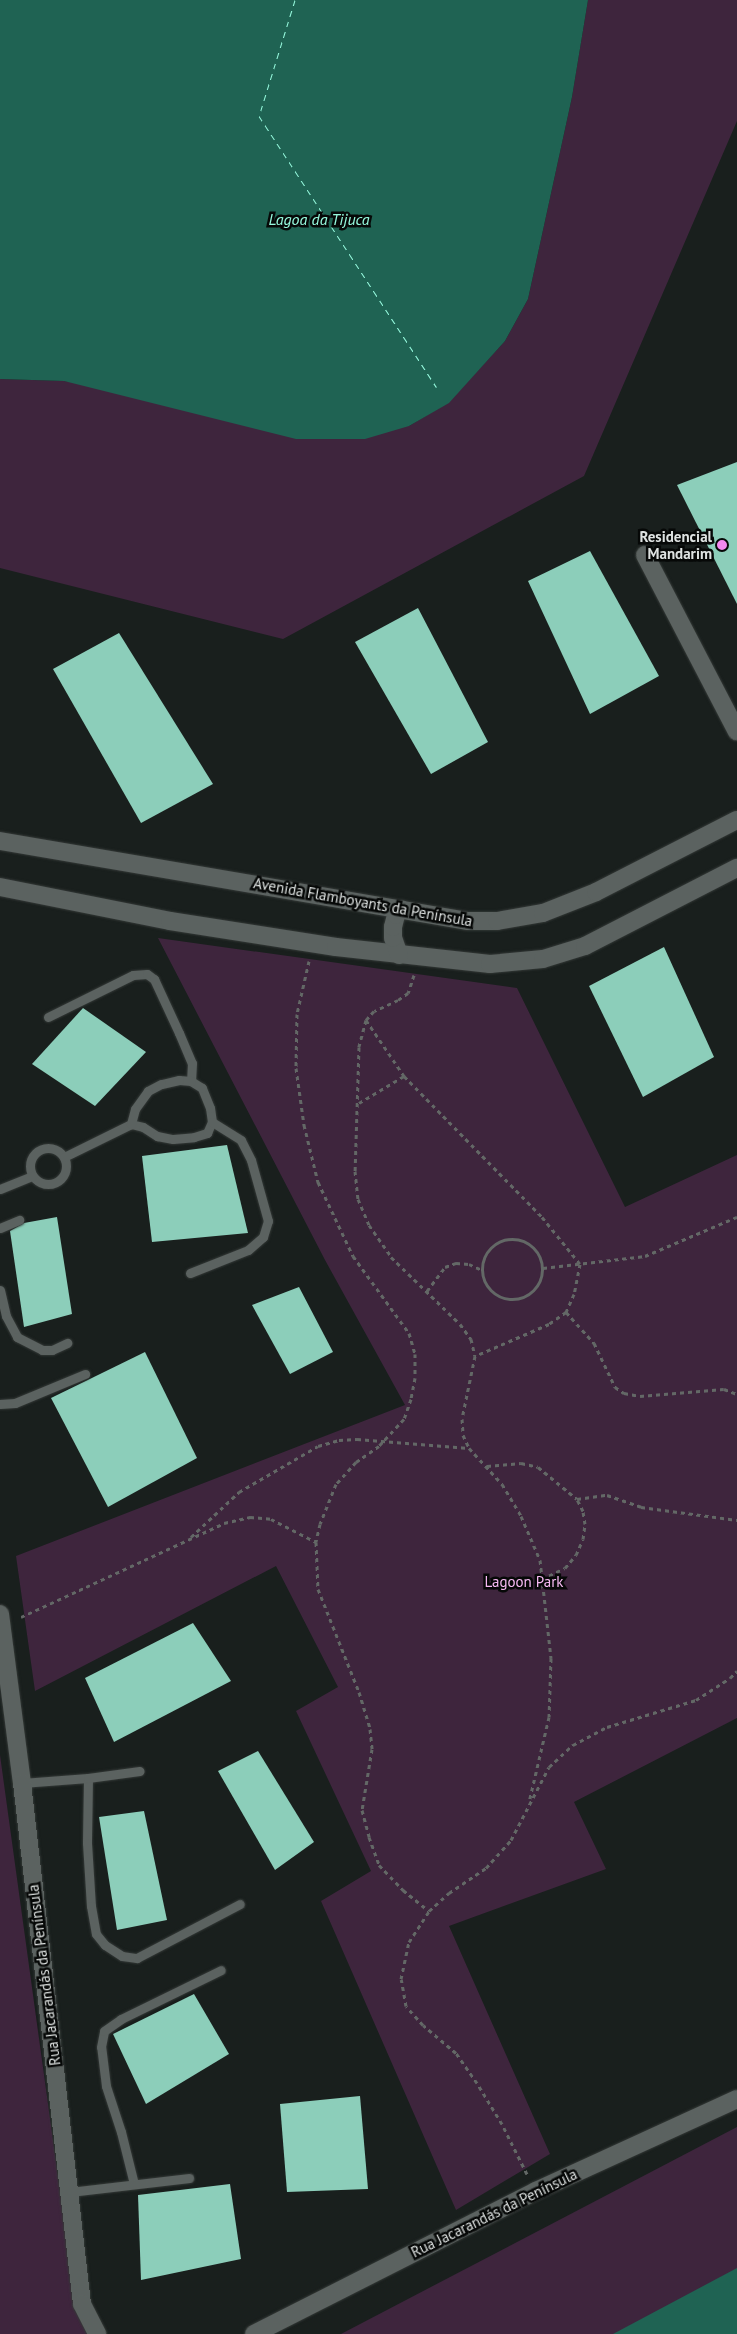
<!DOCTYPE html>
<meta charset="utf-8">
<style>
body{margin:0}
#map{position:relative;width:737px;height:2334px;overflow:hidden;background:#191f1d;font-family:"PT Sans",sans-serif}
div>[style]{position:absolute}
.green>*{inset:0;background:#3e253d}
.water>*{inset:0;background:#1f6353}
.ferry>*{height:1px;margin-top:-0.5px;transform-origin:0;background:repeating-linear-gradient(90deg,#96fade 0 6px,transparent 0 11px)}
.building>*{inset:0;background:#8cceba}
.path>*{height:3px;margin-top:-1.5px;transform-origin:0;background:repeating-linear-gradient(90deg,#636866 0 4px,transparent 0 8px)}
.path>.ring{margin:-1.5px;padding:0;box-sizing:content-box;background:none;border:3px solid #636866;border-radius:50%}
.roads{filter:drop-shadow(0 0 1px #343937) drop-shadow(0 0 1px #343937)}
.service>*{height:9px;margin:-4.5px;padding:0 4.5px;transform-origin:4.5px;border-radius:4.5px;background:#5b6260}
.service>.ring{margin:-4.5px;padding:0;box-sizing:content-box;background:none;border:9px solid #5b6260;border-radius:50%}
.minor>*{height:18px;margin:-9px;padding:0 9px;transform-origin:9px;border-radius:9px;background:#5b6260}
.dots>*{width:14px;height:14px;translate:-50% -50%;box-sizing:border-box;border:2px solid #060807;border-radius:50%}
span{translate:-50% -50%;white-space:nowrap;text-align:center;line-height:1.15;-webkit-text-stroke:5px #060807;paint-order:stroke}
.poi-label{font-size:15px;color:#dee2e1;font-weight:700}
.right{translate:-100% -50%;text-align:right}
.street-label{font-size:15px;color:#dee2e1}
.park-label{font-size:15px;color:#f8baf4}
.water-label{font-size:16px;color:#96fade;font-style:italic}
</style>
<div id="map">
<div class="green">
<i style="clip-path:polygon(588px 0,737px 0,737px 121px,584px 476px,283px 639px,0 568px,0 379px,64px 381px,409px 426px,449px 402px,505px 341px,528px 299px,572px 97px)"></i>
<i style="clip-path:polygon(158px 938px,517px 988px,625px 1207px,737px 1155px,737px 1718px,574px 1802px,606px 1869px,449px 1926px,550px 2154px,456px 2210px,321px 1901px,371px 1871px,296px 1711px,338px 1687px,276px 1566px,35px 1691px,16px 1556px,405px 1405px,325px 1260px)"></i>
<i style="clip-path:polygon(0 1755px,75px 2300px,87px 2334px,0 2334px)"></i>
<i style="clip-path:polygon(737px 2127px,737px 2272px,615px 2334px,341px 2334px)"></i>
</div>
<div class="water">
<i style="clip-path:polygon(0 0,588px 0,572px 97px,528px 299px,505px 341px,449px 403px,409px 426px,365px 439px,296px 439px,64px 381px,0 379px)"></i>
<i style="clip-path:polygon(737px 2268px,737px 2334px,613px 2334px)"></i>
</div>
<div class="ferry">
<i style="left:295px;top:0;width:121px;rotate:107.2deg"></i>
<i style="left:259px;top:116px;width:324px;rotate:56.8deg"></i>
</div>
<div class="building">
<i style="clip-path:polygon(737px 462px,737px 604px,677px 485px)"></i>
<i style="clip-path:polygon(590px 551px,659px 676px,590px 714px,528px 581px)"></i>
<i style="clip-path:polygon(418px 608px,488px 742px,431px 774px,355px 642px)"></i>
<i style="clip-path:polygon(119px 633px,213px 784px,141px 823px,53px 669px)"></i>
<i style="clip-path:polygon(664px 947px,714px 1057px,643px 1097px,589px 986px)"></i>
<i style="clip-path:polygon(83px 1008px,146px 1052px,95px 1106px,32px 1064px)"></i>
<i style="clip-path:polygon(227px 1145px,248px 1233px,152px 1242px,142px 1156px)"></i>
<i style="clip-path:polygon(57px 1217px,72px 1314px,24px 1327px,10px 1231px,24px 1223px)"></i>
<i style="clip-path:polygon(299px 1287px,333px 1352px,290px 1374px,252px 1305px)"></i>
<i style="clip-path:polygon(145px 1352px,197px 1458px,108px 1507px,51px 1398px)"></i>
<i style="clip-path:polygon(193px 1623px,231px 1681px,114px 1742px,85px 1678px)"></i>
<i style="clip-path:polygon(258px 1751px,314px 1842px,275px 1870px,218px 1771px)"></i>
<i style="clip-path:polygon(144px 1811px,167px 1920px,117px 1930px,99px 1817px)"></i>
<i style="clip-path:polygon(194px 1994px,229px 2054px,146px 2104px,113px 2034px)"></i>
<i style="clip-path:polygon(360px 2096px,368px 2189px,287px 2192px,280px 2104px)"></i>
<i style="clip-path:polygon(230px 2184px,241px 2259px,141px 2280px,138px 2195px)"></i>
</div>
<div class="path">
<i style="left:309px;top:961px;width:54px;rotate:102.8deg"></i>
<i style="left:297px;top:1014px;width:54px;rotate:91.1deg"></i>
<i style="left:296px;top:1068px;width:58px;rotate:82deg"></i>
<i style="left:304px;top:1125px;width:59px;rotate:76.2deg"></i>
<i style="left:318px;top:1182px;width:82px;rotate:64.7deg"></i>
<i style="left:353px;top:1256px;width:95px;rotate:54deg"></i>
<i style="left:409px;top:1333px;width:22px;rotate:74deg"></i>
<i style="left:415px;top:1354px;width:24px;rotate:90deg"></i>
<i style="left:415px;top:1378px;width:21px;rotate:101deg"></i>
<i style="left:411px;top:1399px;width:21px;rotate:109deg"></i>
<i style="left:404px;top:1419px;width:37px;rotate:133deg"></i>
<i style="left:379px;top:1446px;width:28px;rotate:145deg"></i>
<i style="left:356px;top:1462px;width:30px;rotate:132deg"></i>
<i style="left:336px;top:1484px;width:43px;rotate:111.8deg"></i>
<i style="left:320px;top:1524px;width:18px;rotate:103deg"></i>
<i style="left:316px;top:1542px;width:47px;rotate:87.6deg"></i>
<i style="left:318px;top:1589px;width:111px;rotate:68.3deg"></i>
<i style="left:359px;top:1692px;width:39px;rotate:73deg"></i>
<i style="left:370px;top:1729px;width:20px;rotate:84deg"></i>
<i style="left:372px;top:1749px;width:62px;rotate:99.3deg"></i>
<i style="left:362px;top:1810px;width:28px;rotate:75deg"></i>
<i style="left:369px;top:1837px;width:30px;rotate:70deg"></i>
<i style="left:379px;top:1865px;width:35px;rotate:46deg"></i>
<i style="left:403px;top:1890px;width:33px;rotate:39deg"></i>
<i style="left:414px;top:975px;width:19px;rotate:108deg"></i>
<i style="left:408px;top:993px;width:12px;rotate:145deg"></i>
<i style="left:398px;top:1000px;width:26px;rotate:155deg"></i>
<i style="left:374px;top:1011px;width:12px;rotate:132deg"></i>
<i style="left:366px;top:1020px;width:28px;rotate:105deg"></i>
<i style="left:359px;top:1047px;width:124px;rotate:91.8deg"></i>
<i style="left:355px;top:1171px;width:28px;rotate:84deg"></i>
<i style="left:358px;top:1199px;width:28px;rotate:67deg"></i>
<i style="left:369px;top:1225px;width:39px;rotate:55deg"></i>
<i style="left:391px;top:1257px;width:96px;rotate:44.2deg"></i>
<i style="left:460px;top:1324px;width:19px;rotate:54deg"></i>
<i style="left:471px;top:1339px;width:17px;rotate:77deg"></i>
<i style="left:475px;top:1356px;width:64px;rotate:101.7deg"></i>
<i style="left:462px;top:1419px;width:16px;rotate:86deg"></i>
<i style="left:463px;top:1435px;width:14px;rotate:65deg"></i>
<i style="left:469px;top:1448px;width:49px;rotate:47.5deg"></i>
<i style="left:502px;top:1484px;width:37px;rotate:59deg"></i>
<i style="left:521px;top:1516px;width:48px;rotate:66.6deg"></i>
<i style="left:540px;top:1560px;width:99px;rotate:83.6deg"></i>
<i style="left:551px;top:1658px;width:59px;rotate:91.9deg"></i>
<i style="left:549px;top:1717px;width:87px;rotate:103.2deg"></i>
<i style="left:366px;top:1020px;width:68px;rotate:55.8deg"></i>
<i style="left:404px;top:1076px;width:197px;rotate:45.6deg"></i>
<i style="left:542px;top:1217px;width:60px;rotate:51deg"></i>
<i style="left:580px;top:1264px;width:31px;rotate:101deg"></i>
<i style="left:574px;top:1294px;width:20px;rotate:114deg"></i>
<i style="left:566px;top:1312px;width:21px;rotate:145deg"></i>
<i style="left:549px;top:1324px;width:81px;rotate:156.6deg"></i>
<i style="left:359px;top:1103px;width:52px;rotate:-31deg"></i>
<i class="ring" style="left:482px;top:1239px;width:57px;height:57px"></i>
<i style="left:543px;top:1268px;width:103px;rotate:-6.7deg"></i>
<i style="left:645px;top:1256px;width:100px;rotate:-23deg"></i>
<i style="left:427px;top:1291px;width:30px;rotate:-53deg"></i>
<i style="left:445px;top:1267px;width:12px;rotate:-20deg"></i>
<i style="left:456px;top:1263px;width:13px;rotate:4deg"></i>
<i style="left:469px;top:1264px;width:14px;rotate:25deg"></i>
<i style="left:566px;top:1312px;width:42px;rotate:47.9deg"></i>
<i style="left:594px;top:1343px;width:49px;rotate:64.5deg"></i>
<i style="left:615px;top:1387px;width:11px;rotate:34deg"></i>
<i style="left:624px;top:1393px;width:16px;rotate:11deg"></i>
<i style="left:640px;top:1396px;width:84px;rotate:-4.8deg"></i>
<i style="left:724px;top:1389px;width:14px;rotate:21deg"></i>
<i style="left:487px;top:1466px;width:34px;rotate:-5deg"></i>
<i style="left:521px;top:1463px;width:17px;rotate:13deg"></i>
<i style="left:538px;top:1467px;width:50px;rotate:39.4deg"></i>
<i style="left:577px;top:1499px;width:30px;rotate:-8deg"></i>
<i style="left:607px;top:1495px;width:36px;rotate:19deg"></i>
<i style="left:641px;top:1507px;width:97px;rotate:7.7deg"></i>
<i style="left:191px;top:1537px;width:66px;rotate:-43.2deg"></i>
<i style="left:239px;top:1492px;width:91px;rotate:-30.2deg"></i>
<i style="left:318px;top:1446px;width:22px;rotate:-16deg"></i>
<i style="left:339px;top:1440px;width:18px;rotate:-3deg"></i>
<i style="left:357px;top:1439px;width:112px;rotate:4.6deg"></i>
<i style="left:542px;top:1579px;width:25px;rotate:-26deg"></i>
<i style="left:565px;top:1568px;width:17px;rotate:-50deg"></i>
<i style="left:576px;top:1555px;width:17px;rotate:-66deg"></i>
<i style="left:583px;top:1539px;width:15px;rotate:-82deg"></i>
<i style="left:585px;top:1524px;width:13px;rotate:-99deg"></i>
<i style="left:583px;top:1511px;width:13px;rotate:-117deg"></i>
<i style="left:21px;top:1617px;width:224px;rotate:-24.8deg"></i>
<i style="left:224px;top:1523px;width:27px;rotate:-13deg"></i>
<i style="left:250px;top:1517px;width:21px;rotate:5deg"></i>
<i style="left:271px;top:1519px;width:51px;rotate:27.1deg"></i>
<i style="left:527px;top:2174px;width:56px;rotate:-116.6deg"></i>
<i style="left:502px;top:2124px;width:48px;rotate:-121.4deg"></i>
<i style="left:477px;top:2083px;width:37px;rotate:-125deg"></i>
<i style="left:456px;top:2053px;width:43px;rotate:-139.7deg"></i>
<i style="left:423px;top:2025px;width:25px;rotate:-132deg"></i>
<i style="left:406px;top:2006px;width:27px;rotate:-100deg"></i>
<i style="left:401px;top:1979px;width:38px;rotate:-78deg"></i>
<i style="left:409px;top:1942px;width:37px;rotate:-57deg"></i>
<i style="left:429px;top:1911px;width:27px;rotate:-42deg"></i>
<i style="left:449px;top:1893px;width:45px;rotate:-34deg"></i>
<i style="left:486px;top:1868px;width:38px;rotate:-48deg"></i>
<i style="left:511px;top:1840px;width:82px;rotate:-62.5deg"></i>
<i style="left:549px;top:1767px;width:33px;rotate:-43deg"></i>
<i style="left:573px;top:1745px;width:38px;rotate:-28deg"></i>
<i style="left:607px;top:1727px;width:93px;rotate:-16.9deg"></i>
<i style="left:696px;top:1700px;width:40px;rotate:-32.9deg"></i>
<i style="left:730px;top:1678px;width:10px;rotate:-45deg"></i>
</div>
<div class="roads">
<div class="service">
<i style="left:48px;top:1017px;width:95px;rotate:-26.3deg"></i>
<i style="left:133px;top:975px;width:14px;rotate:-4deg"></i>
<i style="left:147px;top:974px;width:9px;rotate:36deg"></i>
<i style="left:154px;top:979px;width:60px;rotate:65.2deg"></i>
<i style="left:179px;top:1033px;width:33px;rotate:67deg"></i>
<i style="left:192px;top:1063px;width:18px;rotate:93deg"></i>
<i class="ring" style="left:30px;top:1148px;width:27px;height:27px"></i>
<i style="left:64px;top:1157px;width:75px;rotate:-26.2deg"></i>
<i style="left:131px;top:1124px;width:12px;rotate:14deg"></i>
<i style="left:143px;top:1127px;width:17px;rotate:33deg"></i>
<i style="left:157px;top:1136px;width:16px;rotate:11deg"></i>
<i style="left:173px;top:1139px;width:21px;rotate:-5deg"></i>
<i style="left:194px;top:1137px;width:14px;rotate:-17deg"></i>
<i style="left:207px;top:1133px;width:12px;rotate:-66deg"></i>
<i style="left:212px;top:1122px;width:14px;rotate:-98deg"></i>
<i style="left:210px;top:1108px;width:22px;rotate:-112deg"></i>
<i style="left:202px;top:1088px;width:13px;rotate:-148deg"></i>
<i style="left:191px;top:1081px;width:12px;rotate:-175deg"></i>
<i style="left:179px;top:1080px;width:18px;rotate:167deg"></i>
<i style="left:161px;top:1084px;width:15px;rotate:152deg"></i>
<i style="left:148px;top:1091px;width:22px;rotate:126deg"></i>
<i style="left:135px;top:1109px;width:16px;rotate:105deg"></i>
<i style="left:0;top:1189px;width:35px;rotate:-22deg"></i>
<i style="left:0;top:1228px;width:21px;rotate:-23deg"></i>
<i style="left:190px;top:1273px;width:62px;rotate:-21.6deg"></i>
<i style="left:248px;top:1250px;width:20px;rotate:-41deg"></i>
<i style="left:263px;top:1237px;width:17px;rotate:-73deg"></i>
<i style="left:268px;top:1221px;width:63px;rotate:-105.6deg"></i>
<i style="left:251px;top:1160px;width:22px;rotate:-117deg"></i>
<i style="left:241px;top:1140px;width:34px;rotate:-148deg"></i>
<i style="left:0;top:1290px;width:27px;rotate:77deg"></i>
<i style="left:6px;top:1316px;width:24px;rotate:62deg"></i>
<i style="left:17px;top:1337px;width:28px;rotate:27deg"></i>
<i style="left:42px;top:1350px;width:10px"></i>
<i style="left:52px;top:1350px;width:17px;rotate:-25deg"></i>
<i style="left:0;top:1404px;width:15px;rotate:-4deg"></i>
<i style="left:15px;top:1403px;width:76px;rotate:-22.5deg"></i>
<i style="left:88px;top:1778px;width:65px;rotate:90.9deg"></i>
<i style="left:87px;top:1843px;width:63px;rotate:86.4deg"></i>
<i style="left:91px;top:1906px;width:28px;rotate:80deg"></i>
<i style="left:96px;top:1934px;width:14px;rotate:51deg"></i>
<i style="left:105px;top:1945px;width:20px;rotate:33deg"></i>
<i style="left:122px;top:1956px;width:15px;rotate:8deg"></i>
<i style="left:137px;top:1958px;width:116px;rotate:-27.7deg"></i>
<i style="left:22px;top:1783px;width:66px;rotate:-4.3deg"></i>
<i style="left:88px;top:1778px;width:52px;rotate:-7.7deg"></i>
<i style="left:134px;top:2184px;width:54px;rotate:-104deg"></i>
<i style="left:121px;top:2132px;width:48px;rotate:-108.1deg"></i>
<i style="left:106px;top:2086px;width:39px;rotate:-97deg"></i>
<i style="left:101px;top:2047px;width:16px;rotate:-79deg"></i>
<i style="left:104px;top:2031px;width:21px;rotate:-35deg"></i>
<i style="left:121px;top:2019px;width:111px;rotate:-26.1deg"></i>
<i style="left:70px;top:2192px;width:120px;rotate:-6.7deg"></i>
</div>
<div class="minor">
<i style="left:645px;top:555px;width:199px;rotate:62.5deg"></i>
<i style="left:0;top:841px;width:475px;rotate:9.7deg"></i>
<i style="left:468px;top:921px;width:29px"></i>
<i style="left:497px;top:921px;width:47px;rotate:-9.9deg"></i>
<i style="left:543px;top:913px;width:57px;rotate:-21.6deg"></i>
<i style="left:596px;top:892px;width:158px;rotate:-27.1deg"></i>
<i style="left:0;top:887px;width:173px;rotate:11.3deg"></i>
<i style="left:170px;top:921px;width:168px;rotate:8.9deg"></i>
<i style="left:336px;top:947px;width:155px;rotate:6.3deg"></i>
<i style="left:490px;top:964px;width:53px;rotate:-5.4deg"></i>
<i style="left:543px;top:959px;width:44px;rotate:-17.2deg"></i>
<i style="left:585px;top:946px;width:171px;rotate:-27.2deg"></i>
<i style="left:399px;top:955px;width:18px;rotate:-109deg"></i>
<i style="left:393px;top:938px;width:11px;rotate:-90deg"></i>
<i style="left:393px;top:927px;width:12px;rotate:-76deg"></i>
<i style="left:396px;top:915px;width:8px;rotate:-45deg"></i>
<i style="left:0;top:1614px;width:170px;rotate:82.6deg"></i>
<i style="left:22px;top:1783px;width:524px;rotate:83.43deg"></i>
<i style="left:82px;top:2304px;width:34px;rotate:63deg"></i>
<i style="left:254px;top:2334px;width:316px;rotate:-26.9deg"></i>
<i style="left:536px;top:2191px;width:221px;rotate:-24.6deg"></i>
</div>
</div>
<div class="dots">
<i style="left:722px;top:545px;background:#f489f0"></i>
</div>
<div class="poi-label">
<span class="right" style="left:712px;top:545px">Residencial<br>Mandarim</span>
</div>
<div class="street-label">
<span style="left:363px;top:902px;rotate:10deg">Avenida Flamboyants da Península</span>
<span style="left:44px;top:1975px;rotate:-97deg">Rua Jacarandás da Península</span>
<span style="left:494px;top:2213px;rotate:-26deg">Rua Jacarandás da Península</span>
</div>
<div class="park-label">
<span style="left:524px;top:1582px">Lagoon Park</span>
</div>
<div class="water-label">
<span style="left:319px;top:219px">Lagoa da Tijuca</span>
</div>
</div>
